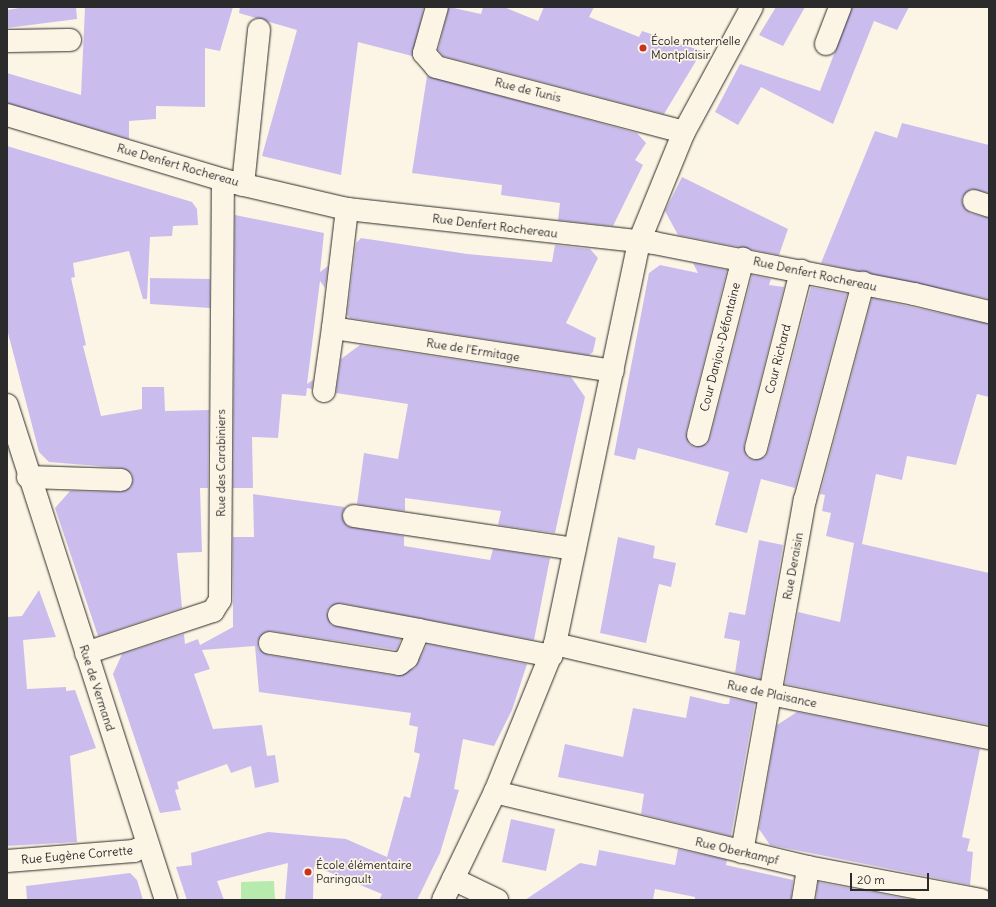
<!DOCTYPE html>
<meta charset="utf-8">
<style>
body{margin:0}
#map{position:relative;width:996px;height:907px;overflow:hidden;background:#fcf5e5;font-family:Delius,sans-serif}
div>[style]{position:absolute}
.green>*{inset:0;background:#b6ebad}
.building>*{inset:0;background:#cabdee}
.roads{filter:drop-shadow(0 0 1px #2b2b2b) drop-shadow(0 0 1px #2b2b2b)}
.minor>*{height:22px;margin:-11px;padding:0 11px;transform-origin:11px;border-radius:11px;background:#fcf5e5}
.major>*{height:22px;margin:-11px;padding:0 11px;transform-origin:11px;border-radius:11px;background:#fcf5e5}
.dots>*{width:11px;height:11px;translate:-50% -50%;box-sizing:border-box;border:2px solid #fcf5e5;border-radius:50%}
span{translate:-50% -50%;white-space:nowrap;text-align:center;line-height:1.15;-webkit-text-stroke:3.5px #fcf5e5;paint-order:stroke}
.poi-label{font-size:12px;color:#2b2b2b}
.left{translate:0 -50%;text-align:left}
.street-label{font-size:12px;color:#2b2b2b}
.frame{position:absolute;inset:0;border:8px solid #2b2b2b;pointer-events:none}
.scale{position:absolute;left:850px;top:873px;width:79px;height:18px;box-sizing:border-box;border:2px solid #2b2b2b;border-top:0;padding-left:5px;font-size:12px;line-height:14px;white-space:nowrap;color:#2b2b2b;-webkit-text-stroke:3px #fcf5e5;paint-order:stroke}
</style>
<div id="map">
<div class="green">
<i style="clip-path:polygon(274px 881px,275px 900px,241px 900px,241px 882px)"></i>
</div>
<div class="building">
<i style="clip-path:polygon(25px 7px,76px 7px,77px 19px,7px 28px,7px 10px)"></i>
<i style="clip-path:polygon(85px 7px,233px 7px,220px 51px,205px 48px,205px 107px,156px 106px,156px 119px,129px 121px,129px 139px,7px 103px,7px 73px,81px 95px)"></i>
<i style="clip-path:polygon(240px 7px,424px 7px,412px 56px,358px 42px,341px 175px,262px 156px,297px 30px,239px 13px)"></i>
<i style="clip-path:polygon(449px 7px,481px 14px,483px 7px,504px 7px,538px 21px,544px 7px,594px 7px,589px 17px,639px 37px,642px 31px,702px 51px,664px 114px,443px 56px,438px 50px)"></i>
<i style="clip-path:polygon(776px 7px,805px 7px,783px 46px,759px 35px)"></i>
<i style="clip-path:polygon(852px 7px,909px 7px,897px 30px,874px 21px,833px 124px,761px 87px,738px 125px,715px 112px,740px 64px,820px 91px)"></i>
<i style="clip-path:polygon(427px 76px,637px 133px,646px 143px,635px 160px,643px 165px,613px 226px,558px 220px,560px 203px,501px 195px,502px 185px,412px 173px)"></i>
<i style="clip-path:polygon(902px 123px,989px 145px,989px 193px,971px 189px,962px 197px,962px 203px,970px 213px,989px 218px,989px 299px,821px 263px,875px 131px,897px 138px)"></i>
<i style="clip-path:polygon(7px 146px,192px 202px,197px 209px,198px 225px,173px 226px,172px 236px,150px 237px,147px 299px,143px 299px,129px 251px,73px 263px,75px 277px,71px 278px,86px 345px,83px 346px,101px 416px,142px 409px,142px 387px,164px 387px,165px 411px,209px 410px,208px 488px,200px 488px,202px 552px,177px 553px,182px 608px,98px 636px,55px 508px,70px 491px,121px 492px,131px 487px,133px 480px,132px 474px,122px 468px,49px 462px,39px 452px,7px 329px)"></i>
<i style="clip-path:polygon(682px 177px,788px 229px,779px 255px,678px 235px,665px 211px)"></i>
<i style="clip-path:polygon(235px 215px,324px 233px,320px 272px,328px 266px,325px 288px,320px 281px,307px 384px,313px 380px,312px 389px,307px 388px,306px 396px,282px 394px,278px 438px,252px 437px,253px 488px,233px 488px)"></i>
<i style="clip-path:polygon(361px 238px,467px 254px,552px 262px,555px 245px,590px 249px,598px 258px,566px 323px,596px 338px,593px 352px,589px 355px,350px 318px,347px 315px,356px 243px)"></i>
<i style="clip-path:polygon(693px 263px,727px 270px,686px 432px,689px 444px,695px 447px,707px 444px,710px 438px,752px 275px,771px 279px,769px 285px,784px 287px,744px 445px,747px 457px,753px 460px,765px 457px,768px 451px,811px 287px,847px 294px,795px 488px,761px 479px,747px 533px,715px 525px,729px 472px,638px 448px,635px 460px,614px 455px,649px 273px,660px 265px,698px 273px)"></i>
<i style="clip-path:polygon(150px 278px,210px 279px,210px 308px,150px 304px)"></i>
<i style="clip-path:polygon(872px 298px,989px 324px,989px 397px,977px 394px,956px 465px,907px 456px,902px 480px,876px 474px,862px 544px,989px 573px,989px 725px,785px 684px,798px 612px,840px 622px,854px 543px,826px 536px,831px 513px,822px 511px,825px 495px,820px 494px)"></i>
<i style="clip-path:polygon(360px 345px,571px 377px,585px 397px,555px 533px,498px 525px,501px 511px,479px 508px,405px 498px,405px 511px,357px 504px,364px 453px,398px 459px,408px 404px,336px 393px,341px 359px)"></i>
<i style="clip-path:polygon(253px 494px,345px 507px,342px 515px,347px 526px,404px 536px,404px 546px,490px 560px,493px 549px,550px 558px,534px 640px,341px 603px,330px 607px,327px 612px,331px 625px,401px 639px,397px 650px,272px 631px,265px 632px,258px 641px,258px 648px,268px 655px,397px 676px,415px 668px,427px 644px,527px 664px,512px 710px,494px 746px,463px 739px,454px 789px,459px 790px,440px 853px,417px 900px,379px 900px,382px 894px,314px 866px,313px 900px,285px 900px,288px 863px,217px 881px,224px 900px,187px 900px,176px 867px,192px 865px,191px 853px,268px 832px,346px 839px,387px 857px,404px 796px,410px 798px,420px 754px,414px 752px,418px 727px,409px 725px,411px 713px,259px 692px,255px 646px,202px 650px,210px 669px,194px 674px,213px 729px,262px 725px,267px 756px,275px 755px,279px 782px,255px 788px,251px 766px,231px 773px,227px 764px,177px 782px,179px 789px,175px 790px,181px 810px,160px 813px,113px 674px,122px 654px,184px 634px,185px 644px,198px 639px,200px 645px,233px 627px,233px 537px,254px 537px)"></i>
<i style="clip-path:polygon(618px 537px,655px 546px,653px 558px,676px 563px,671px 587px,659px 584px,646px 643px,600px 633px)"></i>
<i style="clip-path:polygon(759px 540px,783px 545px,760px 679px,735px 673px,740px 641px,724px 638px,729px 612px,745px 615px)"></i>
<i style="clip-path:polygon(39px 590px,56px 637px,23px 640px,27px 689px,66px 687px,66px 691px,75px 690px,96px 748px,70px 756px,77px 842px,7px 846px,7px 617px,22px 616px)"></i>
<i style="clip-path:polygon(690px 696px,724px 704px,729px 704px,730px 698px,755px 703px,731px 836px,641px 814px,644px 794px,558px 777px,565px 744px,623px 757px,633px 708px,686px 718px)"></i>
<i style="clip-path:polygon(797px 712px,980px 749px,962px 837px,970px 839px,967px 851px,973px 852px,970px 885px,770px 845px,759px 829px,777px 725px)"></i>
<i style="clip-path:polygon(511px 819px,555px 829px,546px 871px,502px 862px)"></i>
<i style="clip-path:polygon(678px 849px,727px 860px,726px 865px,793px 880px,791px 900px,695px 900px,695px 897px,655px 889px,653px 900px,525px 900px,580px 863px,596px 866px,599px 850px,675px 865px)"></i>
<i style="clip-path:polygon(130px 873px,137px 880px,143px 900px,27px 900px,26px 886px)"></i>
<i style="clip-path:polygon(818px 882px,914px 900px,816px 900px)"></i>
</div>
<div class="roads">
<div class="minor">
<i style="left:437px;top:7px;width:48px;rotate:105.8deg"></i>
<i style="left:424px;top:53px;width:18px;rotate:49deg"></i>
<i style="left:436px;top:67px;width:256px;rotate:14.7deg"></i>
<i style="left:7px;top:41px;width:63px;rotate:-0.9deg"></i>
<i style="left:826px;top:44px;width:40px;rotate:-69deg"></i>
<i style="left:7px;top:115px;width:226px;rotate:16.7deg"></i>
<i style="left:223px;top:180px;width:127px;rotate:13.2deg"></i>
<i style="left:347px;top:209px;width:309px;rotate:6.3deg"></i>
<i style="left:654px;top:243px;width:265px;rotate:11.1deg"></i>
<i style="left:914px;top:294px;width:77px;rotate:13.5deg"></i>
<i style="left:243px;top:185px;width:156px;rotate:-84.1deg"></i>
<i style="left:974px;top:201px;width:16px;rotate:18deg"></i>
<i style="left:347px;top:209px;width:120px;rotate:96.7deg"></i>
<i style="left:333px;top:328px;width:283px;rotate:8.7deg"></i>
<i style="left:324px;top:391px;width:64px;rotate:-81.9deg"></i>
<i style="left:7px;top:405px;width:520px;rotate:72.19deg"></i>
<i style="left:698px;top:435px;width:182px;rotate:-75.7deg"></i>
<i style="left:756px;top:448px;width:183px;rotate:-75.7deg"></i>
<i style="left:28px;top:477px;width:93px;rotate:1.8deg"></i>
<i style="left:354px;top:516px;width:223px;rotate:8.5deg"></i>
<i style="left:339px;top:615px;width:81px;rotate:10.6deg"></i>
<i style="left:270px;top:643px;width:131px;rotate:9.2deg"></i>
<i style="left:399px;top:664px;width:10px;rotate:-37deg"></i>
<i style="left:407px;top:658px;width:30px;rotate:-67deg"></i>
<i style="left:419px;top:630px;width:135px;rotate:11.1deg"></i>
<i style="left:555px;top:644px;width:221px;rotate:13.1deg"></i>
<i style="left:770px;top:694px;width:223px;rotate:11.4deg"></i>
<i style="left:86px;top:653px;width:134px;rotate:-18.3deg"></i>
<i style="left:213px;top:611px;width:13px;rotate:-58deg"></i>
<i style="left:220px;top:600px;width:420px;rotate:-89.6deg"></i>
<i style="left:495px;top:792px;width:322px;rotate:13.5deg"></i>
<i style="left:808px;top:867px;width:176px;rotate:10.8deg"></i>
<i style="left:742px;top:852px;width:358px;rotate:-79.9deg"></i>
<i style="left:805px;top:500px;width:225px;rotate:-75deg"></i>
<i style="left:7px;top:861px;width:127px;rotate:-4.5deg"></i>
<i style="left:134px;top:851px;width:14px;rotate:-25deg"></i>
<i style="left:453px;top:879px;width:49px;rotate:25.5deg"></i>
<i style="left:803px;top:900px;width:33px;rotate:-81deg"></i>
</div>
<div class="major">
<i style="left:443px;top:900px;width:120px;rotate:-64.3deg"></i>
<i style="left:495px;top:792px;width:160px;rotate:-67.9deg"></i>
<i style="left:555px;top:644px;width:411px;rotate:-78.2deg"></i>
<i style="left:639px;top:242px;width:119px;rotate:-67.8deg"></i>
<i style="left:684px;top:132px;width:142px;rotate:-61.5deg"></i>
</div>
</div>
<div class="dots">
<i style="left:643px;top:48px;background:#c8321e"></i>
<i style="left:308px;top:872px;background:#c8321e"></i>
</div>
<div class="poi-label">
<span class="left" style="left:651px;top:48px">École maternelle<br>Montplaisir</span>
<span class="left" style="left:316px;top:872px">École élémentaire<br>Paringault</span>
</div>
<div class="street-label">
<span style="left:528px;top:90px;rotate:14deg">Rue de Tunis</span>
<span style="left:178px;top:165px;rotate:16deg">Rue Denfert Rochereau</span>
<span style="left:495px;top:226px;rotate:7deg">Rue Denfert Rochereau</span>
<span style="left:815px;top:274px;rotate:12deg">Rue Denfert Rochereau</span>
<span style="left:720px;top:347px;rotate:-76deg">Cour Danjou-Défontaine</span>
<span style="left:473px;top:350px;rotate:9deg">Rue de l'Ermitage</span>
<span style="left:778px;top:359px;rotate:-76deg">Cour Richard</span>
<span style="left:221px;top:463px;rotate:-90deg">Rue des Carabiniers</span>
<span style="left:793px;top:566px;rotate:-80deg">Rue Deraisin</span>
<span style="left:97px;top:688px;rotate:72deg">Rue de Vermand</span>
<span style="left:772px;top:694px;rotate:12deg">Rue de Plaisance</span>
<span style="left:737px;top:851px;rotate:13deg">Rue Oberkampf</span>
<span style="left:77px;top:855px;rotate:-5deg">Rue Eugène Corrette</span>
</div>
<div class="frame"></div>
<div class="scale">20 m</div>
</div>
